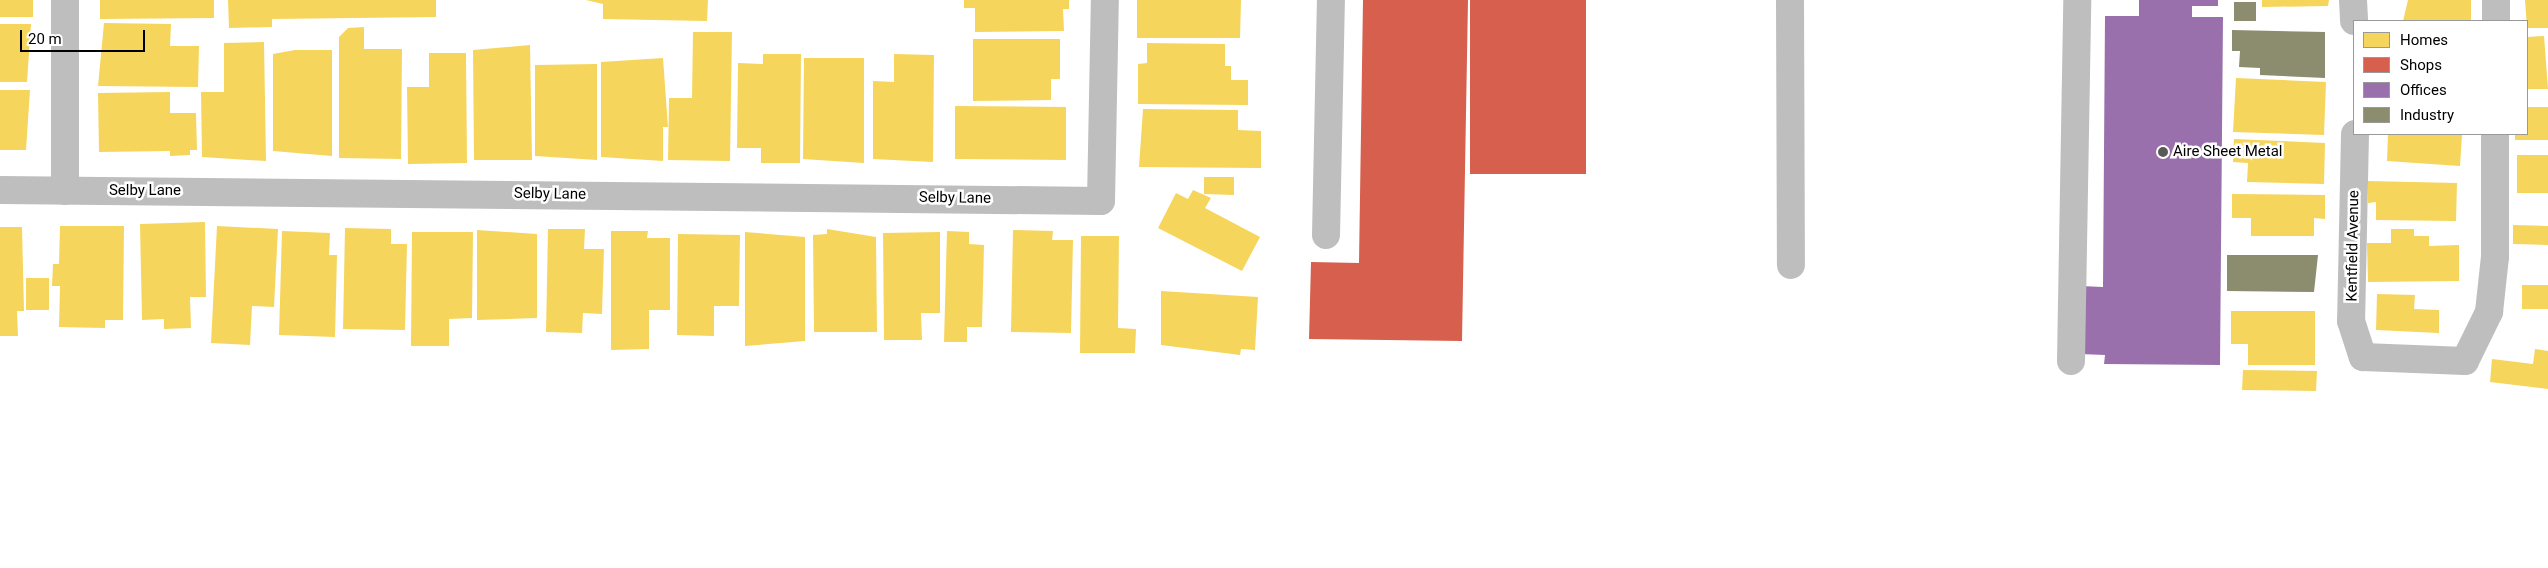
<!DOCTYPE html>
<style>
body{margin:0}
#map{position:relative;width:2548px;height:568px;overflow:hidden;background:#fff;font-family:Roboto,sans-serif}
div>[style]{position:absolute}
.homes>*{inset:0;background:#f6d55c}
.shops>*{inset:0;background:#d6604d}
.offices>*{inset:0;background:#9970ab}
.industry>*{inset:0;background:#8c8c6e}
.minor>*{height:28px;margin:-14px;padding:0 14px;transform-origin:14px;border-radius:14px;background:#bebebe}
.dots>*{width:14px;height:14px;translate:-50% -50%;box-sizing:border-box;border:2px solid #fff;border-radius:50%}
span{translate:-50% -50%;white-space:nowrap;text-align:center;line-height:1.15;-webkit-text-stroke:5px #fff;paint-order:stroke}
.poi-label{font-size:15px;color:#000}
.left{translate:0 -50%;text-align:left}
.street-label{font-size:15px;color:#000}
.legend{position:absolute;left:2353px;top:20px;width:175px;height:115px;box-sizing:border-box;background:#fff;border:1px solid #999;margin:0;padding:6px 9px;list-style:none;font-size:15px;color:#000}
.legend li{display:flex;align-items:center;gap:10px;height:25px}
.legend b{width:25px;border:1px solid #999}
.scale{position:absolute;left:20px;top:30px;width:125px;height:22px;box-sizing:border-box;border:2px solid #000;border-top:0;padding-left:6px;font-size:15px;line-height:18px;white-space:nowrap;color:#000;-webkit-text-stroke:4px #fff;paint-order:stroke}
</style>
<div id="map">
<div class="homes">
<i style="clip-path:polygon(0 0,33px 0,33px 17px,0 17px)"></i>
<i style="clip-path:polygon(100px 0,214px 0,214px 18px,100px 19px)"></i>
<i style="clip-path:polygon(228px 0,436px 0,436px 17px,272px 19px,272px 27px,229px 28px)"></i>
<i style="clip-path:polygon(586px 0,708px 0,707px 21px,603px 19px,603px 4px)"></i>
<i style="clip-path:polygon(964px 0,1069px 0,1069px 9px,1063px 9px,1064px 31px,975px 32px,975px 8px,964px 8px)"></i>
<i style="clip-path:polygon(1137px 0,1241px 0,1240px 38px,1137px 38px)"></i>
<i style="clip-path:polygon(2262px 0,2329px 0,2328px 6px,2262px 7px)"></i>
<i style="clip-path:polygon(2408px 0,2471px 0,2471px 21px,2403px 21px)"></i>
<i style="clip-path:polygon(2525px 0,2548px 0,2548px 28px,2527px 28px)"></i>
<i style="clip-path:polygon(104px 23px,171px 24px,170px 46px,199px 46px,198px 87px,98px 86px)"></i>
<i style="clip-path:polygon(0 24px,31px 24px,27px 82px,0 82px)"></i>
<i style="clip-path:polygon(364px 27px,364px 49px,402px 49px,401px 159px,339px 158px,339px 37px,348px 28px)"></i>
<i style="clip-path:polygon(693px 32px,732px 32px,730px 161px,668px 160px,669px 98px,692px 98px)"></i>
<i style="clip-path:polygon(2544px 36px,2548px 89px,2527px 89px,2527px 37px)"></i>
<i style="clip-path:polygon(973px 39px,1060px 39px,1060px 79px,1051px 79px,1051px 100px,973px 101px)"></i>
<i style="clip-path:polygon(264px 42px,266px 161px,202px 157px,201px 92px,224px 92px,224px 43px)"></i>
<i style="clip-path:polygon(1147px 43px,1225px 44px,1225px 66px,1231px 66px,1231px 80px,1248px 80px,1248px 105px,1138px 104px,1138px 64px,1147px 63px)"></i>
<i style="clip-path:polygon(530px 45px,532px 160px,474px 160px,473px 50px)"></i>
<i style="clip-path:polygon(295px 50px,332px 50px,332px 156px,273px 151px,273px 54px)"></i>
<i style="clip-path:polygon(429px 53px,466px 53px,467px 163px,408px 164px,407px 87px,429px 87px)"></i>
<i style="clip-path:polygon(763px 54px,801px 54px,800px 163px,761px 163px,761px 148px,737px 148px,738px 63px,763px 64px)"></i>
<i style="clip-path:polygon(894px 54px,934px 55px,933px 162px,873px 159px,873px 81px,894px 82px)"></i>
<i style="clip-path:polygon(663px 58px,668px 127px,663px 127px,663px 161px,601px 157px,601px 62px)"></i>
<i style="clip-path:polygon(804px 58px,864px 58px,864px 163px,803px 159px)"></i>
<i style="clip-path:polygon(597px 64px,597px 160px,535px 156px,535px 65px)"></i>
<i style="clip-path:polygon(2236px 78px,2326px 82px,2324px 135px,2233px 132px)"></i>
<i style="clip-path:polygon(0 90px,30px 90px,26px 150px,0 150px)"></i>
<i style="clip-path:polygon(170px 92px,170px 113px,196px 113px,197px 150px,190px 150px,190px 155px,170px 156px,170px 151px,99px 152px,98px 93px)"></i>
<i style="clip-path:polygon(955px 106px,1066px 107px,1066px 160px,955px 159px)"></i>
<i style="clip-path:polygon(2527px 107px,2548px 107px,2548px 140px,2515px 140px,2515px 134px,2527px 134px)"></i>
<i style="clip-path:polygon(1143px 109px,1238px 110px,1238px 130px,1261px 131px,1261px 168px,1139px 167px)"></i>
<i style="clip-path:polygon(2388px 134px,2462px 135px,2460px 166px,2387px 161px)"></i>
<i style="clip-path:polygon(2234px 139px,2325px 143px,2324px 184px,2247px 182px,2248px 163px,2233px 162px)"></i>
<i style="clip-path:polygon(2517px 155px,2548px 155px,2548px 193px,2517px 193px)"></i>
<i style="clip-path:polygon(1204px 177px,1234px 177px,1234px 195px,1204px 194px)"></i>
<i style="clip-path:polygon(2368px 181px,2457px 183px,2456px 221px,2376px 220px,2376px 202px,2368px 203px)"></i>
<i style="clip-path:polygon(1193px 190px,1211px 198px,1205px 208px,1260px 237px,1242px 271px,1158px 228px,1176px 193px,1188px 199px)"></i>
<i style="clip-path:polygon(2232px 194px,2325px 195px,2325px 219px,2314px 218px,2314px 236px,2251px 236px,2251px 218px,2232px 218px)"></i>
<i style="clip-path:polygon(205px 222px,206px 297px,190px 297px,191px 328px,164px 329px,164px 319px,142px 320px,140px 224px)"></i>
<i style="clip-path:polygon(2513px 225px,2548px 226px,2548px 245px,2513px 244px)"></i>
<i style="clip-path:polygon(60px 226px,124px 226px,123px 320px,105px 320px,105px 328px,59px 327px,60px 286px,52px 286px,53px 264px,59px 264px)"></i>
<i style="clip-path:polygon(217px 226px,278px 229px,274px 307px,252px 306px,250px 345px,211px 343px)"></i>
<i style="clip-path:polygon(0 227px,22px 227px,24px 311px,17px 311px,18px 336px,0 336px)"></i>
<i style="clip-path:polygon(345px 228px,391px 229px,391px 244px,407px 244px,405px 330px,343px 329px)"></i>
<i style="clip-path:polygon(548px 229px,585px 229px,584px 249px,604px 249px,602px 314px,583px 313px,582px 333px,546px 332px)"></i>
<i style="clip-path:polygon(827px 229px,876px 237px,877px 332px,814px 332px,813px 235px,827px 234px)"></i>
<i style="clip-path:polygon(2391px 229px,2414px 229px,2414px 236px,2429px 236px,2429px 246px,2459px 245px,2459px 281px,2368px 282px,2367px 243px,2391px 243px)"></i>
<i style="clip-path:polygon(477px 230px,537px 234px,537px 318px,477px 320px)"></i>
<i style="clip-path:polygon(1013px 230px,1053px 231px,1052px 240px,1073px 240px,1071px 333px,1011px 332px)"></i>
<i style="clip-path:polygon(282px 231px,330px 233px,329px 255px,337px 255px,335px 337px,279px 335px)"></i>
<i style="clip-path:polygon(611px 231px,648px 231px,647px 238px,670px 238px,670px 310px,649px 310px,649px 349px,611px 350px)"></i>
<i style="clip-path:polygon(947px 231px,969px 232px,969px 244px,984px 245px,982px 327px,967px 327px,967px 342px,944px 342px)"></i>
<i style="clip-path:polygon(412px 232px,473px 232px,472px 318px,449px 319px,449px 346px,411px 346px)"></i>
<i style="clip-path:polygon(745px 232px,805px 237px,805px 341px,745px 346px)"></i>
<i style="clip-path:polygon(940px 232px,940px 313px,921px 313px,922px 340px,884px 340px,883px 233px)"></i>
<i style="clip-path:polygon(678px 234px,740px 235px,739px 306px,714px 306px,714px 336px,677px 335px)"></i>
<i style="clip-path:polygon(1081px 236px,1119px 236px,1118px 328px,1136px 329px,1135px 353px,1080px 353px)"></i>
<i style="clip-path:polygon(26px 278px,49px 278px,49px 310px,26px 310px)"></i>
<i style="clip-path:polygon(2522px 285px,2548px 285px,2548px 309px,2522px 309px)"></i>
<i style="clip-path:polygon(1161px 291px,1258px 297px,1255px 350px,1241px 349px,1240px 355px,1161px 345px)"></i>
<i style="clip-path:polygon(2377px 294px,2415px 295px,2414px 309px,2439px 310px,2439px 333px,2376px 330px)"></i>
<i style="clip-path:polygon(2231px 311px,2315px 311px,2315px 365px,2248px 365px,2248px 344px,2231px 344px)"></i>
<i style="clip-path:polygon(2535px 349px,2548px 351px,2548px 389px,2490px 382px,2492px 359px,2533px 364px)"></i>
<i style="clip-path:polygon(2243px 370px,2317px 371px,2316px 391px,2242px 390px)"></i>
</div>
<div class="shops">
<i style="clip-path:polygon(1363px 0,1468px 0,1462px 341px,1309px 339px,1311px 262px,1359px 263px)"></i>
<i style="clip-path:polygon(1470px 0,1586px 0,1586px 174px,1470px 174px)"></i>
</div>
<div class="offices">
<i style="clip-path:polygon(2139px 0,2218px 0,2218px 6px,2192px 6px,2192px 17px,2223px 17px,2220px 365px,2104px 364px,2105px 355px,2080px 354px,2080px 286px,2103px 287px,2105px 16px,2139px 16px)"></i>
</div>
<div class="industry">
<i style="clip-path:polygon(2234px 2px,2256px 2px,2256px 21px,2234px 21px)"></i>
<i style="clip-path:polygon(2232px 30px,2325px 32px,2325px 78px,2260px 75px,2260px 68px,2239px 67px,2240px 51px,2232px 51px)"></i>
<i style="clip-path:polygon(2227px 255px,2318px 255px,2314px 292px,2227px 291px)"></i>
</div>
<div class="minor">
<i style="left:1790px;top:0;width:265px;rotate:89.8deg"></i>
<i style="left:2353px;top:0;width:21px;rotate:87deg"></i>
<i style="left:2496px;top:21px;width:21px;rotate:-90deg"></i>
<i style="left:2355px;top:134px;width:187px;rotate:91.2deg"></i>
<i style="left:2351px;top:321px;width:38px;rotate:72deg"></i>
<i style="left:2363px;top:357px;width:102px;rotate:2.2deg"></i>
<i style="left:2465px;top:361px;width:55px;rotate:-63.9deg"></i>
<i style="left:2489px;top:312px;width:55px;rotate:-83.8deg"></i>
<i style="left:2495px;top:257px;width:123px;rotate:-90deg"></i>
<i style="left:0;top:190px;width:1101px;rotate:0.57deg"></i>
<i style="left:1101px;top:201px;width:201px;rotate:-88.9deg"></i>
<i style="left:65px;top:191px;width:191px;rotate:-90deg"></i>
<i style="left:1326px;top:235px;width:235px;rotate:-88.8deg"></i>
<i style="left:2071px;top:361px;width:361px;rotate:-89deg"></i>
</div>
<div class="dots">
<i style="left:2163px;top:152px;background:#595959"></i>
</div>
<div class="poi-label">
<span class="left" style="left:2173px;top:152px">Aire Sheet Metal</span>
</div>
<div class="street-label">
<span style="left:145px;top:191px">Selby Lane</span>
<span style="left:550px;top:194px;rotate:1deg">Selby Lane</span>
<span style="left:955px;top:198px;rotate:1deg">Selby Lane</span>
<span style="left:2353px;top:246px;rotate:-89deg">Kentfield Avenue</span>
</div>
<ul class="legend">
<li><b style="height:14px;background:#f6d55c"></b>Homes</li>
<li><b style="height:14px;background:#d6604d"></b>Shops</li>
<li><b style="height:14px;background:#9970ab"></b>Offices</li>
<li><b style="height:14px;background:#8c8c6e"></b>Industry</li>
</ul>
<div class="scale">20 m</div>
</div>
